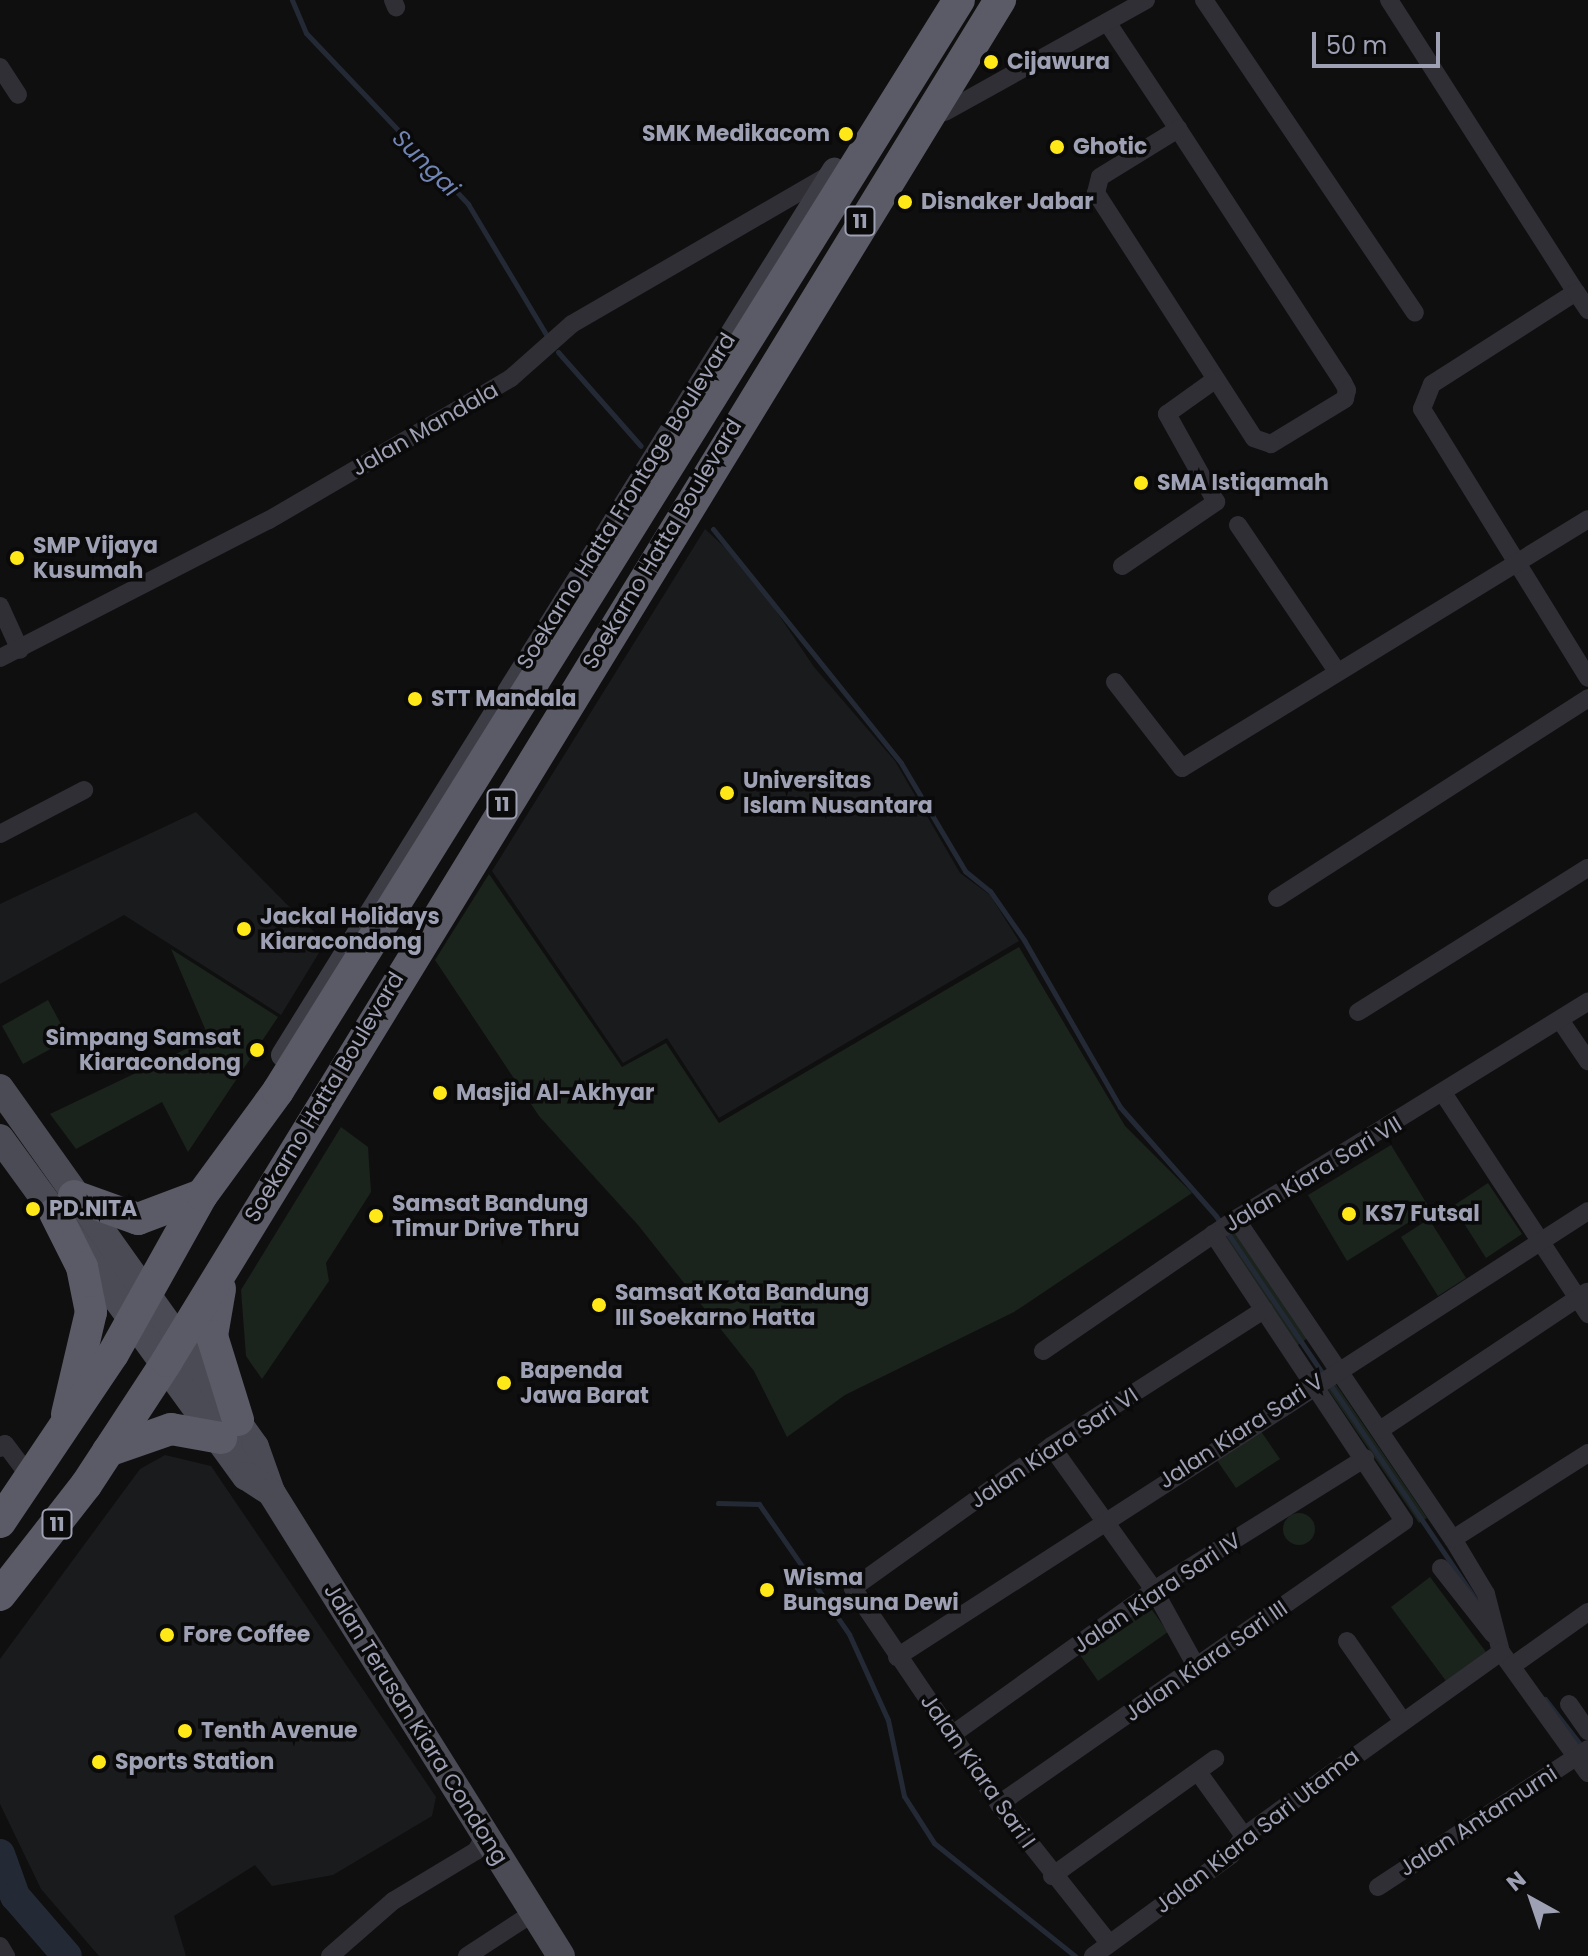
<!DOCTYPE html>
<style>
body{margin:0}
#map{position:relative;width:1588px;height:1956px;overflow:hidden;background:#0f0f10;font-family:Poppins,sans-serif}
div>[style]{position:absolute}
.built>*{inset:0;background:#1a1b1d}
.green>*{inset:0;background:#1b231d}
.round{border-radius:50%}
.stream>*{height:5px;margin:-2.5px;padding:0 2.5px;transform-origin:2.5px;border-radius:2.5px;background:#242a35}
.river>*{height:30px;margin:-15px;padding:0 15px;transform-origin:15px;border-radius:15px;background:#242a35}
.street>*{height:18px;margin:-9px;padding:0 9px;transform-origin:9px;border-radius:9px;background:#302f36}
.secondary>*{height:24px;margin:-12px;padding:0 12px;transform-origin:12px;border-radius:12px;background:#3d3d46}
.primary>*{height:28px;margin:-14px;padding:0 14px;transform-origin:14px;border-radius:14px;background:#4b4b55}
.highway>*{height:32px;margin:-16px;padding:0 16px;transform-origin:16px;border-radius:16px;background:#5b5b67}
.dots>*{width:22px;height:22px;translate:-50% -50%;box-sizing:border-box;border:4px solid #0a0a0b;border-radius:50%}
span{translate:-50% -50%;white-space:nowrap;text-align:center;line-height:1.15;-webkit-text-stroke:7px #0a0a0b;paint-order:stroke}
.shield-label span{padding:2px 6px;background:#0a0a0b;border:2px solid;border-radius:6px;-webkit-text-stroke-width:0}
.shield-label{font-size:20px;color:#9ea0b3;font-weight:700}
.poi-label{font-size:22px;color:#9ea0b3;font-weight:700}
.left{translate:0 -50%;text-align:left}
.right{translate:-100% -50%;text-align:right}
.street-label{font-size:22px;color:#9ea0b3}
.water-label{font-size:24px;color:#7184b2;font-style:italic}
.north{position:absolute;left:1492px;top:1860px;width:80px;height:80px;-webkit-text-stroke:6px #0a0a0b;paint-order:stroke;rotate:320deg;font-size:22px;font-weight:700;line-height:32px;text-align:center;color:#9ea0b3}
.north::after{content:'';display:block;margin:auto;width:28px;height:36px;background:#9ea0b3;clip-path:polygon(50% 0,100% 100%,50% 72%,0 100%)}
.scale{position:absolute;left:1312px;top:32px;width:128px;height:36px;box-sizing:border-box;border:4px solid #9ea0b3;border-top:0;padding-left:10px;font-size:24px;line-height:28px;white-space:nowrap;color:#9ea0b3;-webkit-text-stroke:6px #0a0a0b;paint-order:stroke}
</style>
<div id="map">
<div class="built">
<i style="clip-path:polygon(705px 529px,747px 568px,814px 667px,895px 761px,960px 873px,990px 895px,1019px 941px,719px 1118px,667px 1038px,623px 1063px,492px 871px)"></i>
<i style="clip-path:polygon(196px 812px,325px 943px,281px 1015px,124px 915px,0 984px,0 904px)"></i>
<i style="clip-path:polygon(165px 1455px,211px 1466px,436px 1797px,432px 1816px,333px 1875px,272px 1886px,255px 1865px,174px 1916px,186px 1956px,99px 1956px,41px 1889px,0 1804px,0 1659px,140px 1469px)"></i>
</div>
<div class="green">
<i style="clip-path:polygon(489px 874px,622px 1067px,666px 1043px,719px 1123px,1019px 947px,1125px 1126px,1192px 1193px,1014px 1312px,845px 1395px,787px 1437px,754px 1371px,638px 1225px,539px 1116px,435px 960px)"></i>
<i style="clip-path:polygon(171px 949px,278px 1017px,188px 1152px,162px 1102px,76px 1149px,50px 1114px,209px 1038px)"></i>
<i style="clip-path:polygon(48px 1000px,69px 1039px,23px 1064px,2px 1026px)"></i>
<i style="clip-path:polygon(341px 1127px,368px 1147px,371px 1192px,326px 1263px,329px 1281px,262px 1379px,246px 1356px,241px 1290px)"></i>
<i style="clip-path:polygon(1391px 1145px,1430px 1209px,1347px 1261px,1308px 1195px)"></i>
<i style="clip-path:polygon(1488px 1183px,1522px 1234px,1486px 1258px,1453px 1206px)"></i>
<i style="clip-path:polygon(1429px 1219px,1466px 1278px,1438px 1296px,1401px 1237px)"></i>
<i style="clip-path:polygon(1242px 1228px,1313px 1334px,1294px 1348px,1219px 1240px)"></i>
<i style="clip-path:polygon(1333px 1380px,1427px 1518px,1419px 1523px,1325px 1385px)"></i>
<i style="clip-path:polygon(1258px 1427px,1280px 1459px,1236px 1488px,1214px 1456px)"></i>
<i class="round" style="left:1283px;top:1513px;width:32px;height:32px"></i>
<i style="clip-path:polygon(1430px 1577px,1486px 1652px,1446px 1681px,1391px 1607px)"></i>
<i style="clip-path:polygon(1147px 1603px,1168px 1632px,1098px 1681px,1078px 1652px)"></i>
</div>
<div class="stream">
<i style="left:292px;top:0;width:36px;rotate:67deg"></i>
<i style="left:306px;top:33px;width:236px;rotate:46.5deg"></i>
<i style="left:468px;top:204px;width:154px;rotate:59.1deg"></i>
<i style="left:558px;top:352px;width:125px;rotate:48.6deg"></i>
<i style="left:713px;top:529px;width:300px;rotate:51.2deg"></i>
<i style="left:901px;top:763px;width:126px;rotate:59.3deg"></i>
<i style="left:965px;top:871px;width:32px;rotate:39deg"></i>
<i style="left:990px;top:891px;width:60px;rotate:55.2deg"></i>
<i style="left:1024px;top:940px;width:193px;rotate:60.1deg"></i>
<i style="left:1120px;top:1107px;width:145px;rotate:48.6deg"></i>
<i style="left:1216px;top:1216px;width:466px;rotate:55.9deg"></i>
<i style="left:718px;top:1503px;width:41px;rotate:1.4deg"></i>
<i style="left:759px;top:1504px;width:158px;rotate:55.3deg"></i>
<i style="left:849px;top:1634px;width:94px;rotate:65.6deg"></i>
<i style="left:888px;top:1720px;width:78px;rotate:78.1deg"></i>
<i style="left:904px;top:1796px;width:56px;rotate:57.4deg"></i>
<i style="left:934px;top:1843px;width:181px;rotate:38.7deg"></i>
<i style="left:1545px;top:1699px;width:62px;rotate:52.2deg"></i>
</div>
<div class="river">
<i style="left:0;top:1854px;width:45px;rotate:70.3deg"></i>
<i style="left:15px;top:1896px;width:79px;rotate:49.1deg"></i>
</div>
<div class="street">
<i style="left:393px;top:0;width:8px;rotate:67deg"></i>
<i style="left:1204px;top:0;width:377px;rotate:56deg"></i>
<i style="left:1389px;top:0;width:347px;rotate:57.4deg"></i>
<i style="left:1576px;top:292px;width:171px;rotate:147.4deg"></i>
<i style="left:1432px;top:384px;width:27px;rotate:112deg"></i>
<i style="left:1422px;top:409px;width:316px;rotate:58.3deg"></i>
<i style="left:1107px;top:22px;width:128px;rotate:56.4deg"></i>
<i style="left:1178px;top:129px;width:302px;rotate:56.9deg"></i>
<i style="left:1343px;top:382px;width:9px;rotate:63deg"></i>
<i style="left:1347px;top:390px;width:9px;rotate:103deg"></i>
<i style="left:1345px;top:399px;width:87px;rotate:148.7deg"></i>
<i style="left:1271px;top:444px;width:18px;rotate:-161deg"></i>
<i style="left:1254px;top:438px;width:292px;rotate:-122.8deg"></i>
<i style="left:1096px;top:193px;width:16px;rotate:-76deg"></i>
<i style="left:1100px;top:177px;width:92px;rotate:-31.6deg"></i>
<i style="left:0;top:67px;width:33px;rotate:57deg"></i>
<i style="left:945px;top:112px;width:230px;rotate:-29.1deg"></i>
<i style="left:1576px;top:292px;width:22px;rotate:56deg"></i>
<i style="left:1238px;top:525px;width:176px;rotate:55.9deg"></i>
<i style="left:1122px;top:566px;width:114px;rotate:-34.2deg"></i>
<i style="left:1216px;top:502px;width:101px;rotate:-119.1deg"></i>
<i style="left:1167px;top:414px;width:60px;rotate:-35.5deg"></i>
<i style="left:0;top:606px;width:48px;rotate:65.6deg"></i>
<i style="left:0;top:658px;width:302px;rotate:-27.2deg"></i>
<i style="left:269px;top:520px;width:214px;rotate:-30.3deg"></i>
<i style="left:454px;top:412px;width:66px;rotate:-30.8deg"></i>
<i style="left:511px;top:378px;width:81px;rotate:-41.5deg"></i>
<i style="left:572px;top:324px;width:301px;rotate:-30.1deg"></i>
<i style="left:1115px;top:682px;width:109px;rotate:52.1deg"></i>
<i style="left:1182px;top:768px;width:476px;rotate:-31.5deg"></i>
<i style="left:0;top:834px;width:95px;rotate:-27.6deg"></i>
<i style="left:1277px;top:898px;width:370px;rotate:-32.7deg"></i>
<i style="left:1358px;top:1012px;width:271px;rotate:-32.1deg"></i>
<i style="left:1560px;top:1020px;width:50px;rotate:55.7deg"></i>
<i style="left:1445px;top:1096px;width:261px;rotate:56.7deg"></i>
<i style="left:1236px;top:1219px;width:387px;rotate:55.9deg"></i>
<i style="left:1453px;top:1539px;width:64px;rotate:59deg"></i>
<i style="left:1486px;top:1594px;width:60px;rotate:75.5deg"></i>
<i style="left:1501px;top:1652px;width:149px;rotate:54.3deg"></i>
<i style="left:1043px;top:1351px;width:234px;rotate:-34.4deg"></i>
<i style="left:1236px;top:1219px;width:414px;rotate:-31.7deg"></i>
<i style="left:1380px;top:1430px;width:249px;rotate:-33.7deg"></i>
<i style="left:1051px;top:1446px;width:177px;rotate:54.4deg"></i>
<i style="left:1154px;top:1590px;width:89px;rotate:61.1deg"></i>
<i style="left:0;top:1448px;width:6px;rotate:-39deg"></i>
<i style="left:5px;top:1444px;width:41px;rotate:52.9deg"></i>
<i style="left:1453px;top:1539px;width:160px;rotate:-32.5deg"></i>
<i style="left:1441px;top:1568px;width:84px;rotate:51.8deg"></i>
<i style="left:1347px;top:1641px;width:96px;rotate:55.2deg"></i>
<i style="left:897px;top:1657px;width:822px;rotate:-32.84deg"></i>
<i style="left:1512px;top:1666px;width:93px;rotate:-35.4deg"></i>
<i style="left:1569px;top:1704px;width:33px;rotate:55deg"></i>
<i style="left:953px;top:1734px;width:247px;rotate:-35.6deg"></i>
<i style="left:1154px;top:1590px;width:249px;rotate:-32deg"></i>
<i style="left:1198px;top:1772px;width:79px;rotate:54.3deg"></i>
<i style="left:999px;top:1804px;width:494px;rotate:-34.9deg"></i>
<i style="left:1404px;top:1521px;width:345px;rotate:-123.6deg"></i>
<i style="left:1052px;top:1876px;width:201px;rotate:-35.7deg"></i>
<i style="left:1378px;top:1887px;width:251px;rotate:-33.3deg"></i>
<i style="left:1109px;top:1943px;width:177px;rotate:-128.4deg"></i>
<i style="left:999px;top:1804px;width:261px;rotate:-124.1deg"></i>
<i style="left:853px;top:1588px;width:244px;rotate:-35.6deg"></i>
<i style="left:1051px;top:1446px;width:253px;rotate:-32.6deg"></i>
<i style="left:0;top:1946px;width:12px;rotate:59deg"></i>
<i style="left:330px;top:1956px;width:84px;rotate:-41.1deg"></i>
<i style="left:393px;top:1901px;width:97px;rotate:-31.1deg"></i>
<i style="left:476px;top:1851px;width:16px;rotate:-60deg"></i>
<i style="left:467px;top:1956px;width:79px;rotate:-33.1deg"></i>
<i style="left:1093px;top:1956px;width:171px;rotate:-36.2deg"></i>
<i style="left:1231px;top:1855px;width:23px;rotate:-56deg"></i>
<i style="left:1244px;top:1836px;width:316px;rotate:-35.6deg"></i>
</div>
<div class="secondary">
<i style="left:283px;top:1055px;width:1043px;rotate:-58.09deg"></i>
</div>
<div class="primary">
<i style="left:0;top:1088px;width:440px;rotate:54.6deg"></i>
<i style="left:255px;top:1447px;width:48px;rotate:70.4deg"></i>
<i style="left:0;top:1138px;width:418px;rotate:54deg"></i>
<i style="left:246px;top:1476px;width:30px;rotate:33deg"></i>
<i style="left:271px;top:1492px;width:547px;rotate:57.99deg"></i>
</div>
<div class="highway">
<i style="left:74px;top:1196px;width:68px;rotate:19.8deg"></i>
<i style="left:138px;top:1219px;width:68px;rotate:-20.6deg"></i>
<i style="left:55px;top:1213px;width:60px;rotate:63.4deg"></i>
<i style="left:82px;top:1267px;width:46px;rotate:78.7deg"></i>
<i style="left:91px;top:1312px;width:105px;rotate:103.2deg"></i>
<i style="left:220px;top:1289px;width:48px;rotate:99.7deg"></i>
<i style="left:212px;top:1336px;width:88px;rotate:72.8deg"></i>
<i style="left:108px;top:1451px;width:67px;rotate:-19.2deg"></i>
<i style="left:171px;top:1429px;width:51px;rotate:10.2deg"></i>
<i style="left:0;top:1522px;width:202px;rotate:-56.1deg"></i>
<i style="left:113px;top:1354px;width:182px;rotate:-60.8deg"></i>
<i style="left:202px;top:1195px;width:129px;rotate:-53.8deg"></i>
<i style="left:278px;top:1091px;width:1286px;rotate:-58.03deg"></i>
<i style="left:0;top:1595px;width:140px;rotate:-52deg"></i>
<i style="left:86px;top:1485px;width:148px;rotate:-56.8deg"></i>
<i style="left:167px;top:1361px;width:1596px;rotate:-58.53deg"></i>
</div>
<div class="dots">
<i style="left:991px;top:62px;background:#ffe818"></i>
<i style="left:846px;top:134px;background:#ffe818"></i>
<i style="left:1057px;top:147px;background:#ffe818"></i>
<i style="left:905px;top:202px;background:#ffe818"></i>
<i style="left:1141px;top:483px;background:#ffe818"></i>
<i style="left:17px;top:558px;background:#ffe818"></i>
<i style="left:415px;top:699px;background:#ffe818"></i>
<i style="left:727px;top:793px;background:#ffe818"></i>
<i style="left:244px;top:929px;background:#ffe818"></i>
<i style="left:257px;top:1050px;background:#ffe818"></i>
<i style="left:440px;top:1093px;background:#ffe818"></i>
<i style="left:33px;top:1209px;background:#ffe818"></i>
<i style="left:1349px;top:1214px;background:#ffe818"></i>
<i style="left:376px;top:1216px;background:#ffe818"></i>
<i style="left:599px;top:1305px;background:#ffe818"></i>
<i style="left:504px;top:1383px;background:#ffe818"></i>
<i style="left:767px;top:1590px;background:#ffe818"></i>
<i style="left:167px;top:1635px;background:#ffe818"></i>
<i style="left:185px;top:1731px;background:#ffe818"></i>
<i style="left:99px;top:1762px;background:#ffe818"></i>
</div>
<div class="shield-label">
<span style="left:860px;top:221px">11</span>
<span style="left:502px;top:804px">11</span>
<span style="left:57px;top:1524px">11</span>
</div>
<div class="poi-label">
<span class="left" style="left:1007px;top:62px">Cijawura</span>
<span class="right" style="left:830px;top:134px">SMK Medikacom</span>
<span class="left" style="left:1073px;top:147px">Ghotic</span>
<span class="left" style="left:921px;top:202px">Disnaker Jabar</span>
<span class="left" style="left:1157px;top:483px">SMA Istiqamah</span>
<span class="left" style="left:33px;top:558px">SMP Vijaya<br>Kusumah</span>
<span class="left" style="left:431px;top:699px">STT Mandala</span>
<span class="left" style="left:743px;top:793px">Universitas<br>Islam Nusantara</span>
<span class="left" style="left:260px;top:929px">Jackal Holidays<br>Kiaracondong</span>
<span class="right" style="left:241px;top:1050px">Simpang Samsat<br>Kiaracondong</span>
<span class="left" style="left:456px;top:1093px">Masjid Al-Akhyar</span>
<span class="left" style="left:392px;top:1216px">Samsat Bandung<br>Timur Drive Thru</span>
<span class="left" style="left:49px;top:1209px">PD.NITA</span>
<span class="left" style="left:1365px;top:1214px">KS7 Futsal</span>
<span class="left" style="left:615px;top:1305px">Samsat Kota Bandung<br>III Soekarno Hatta</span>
<span class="left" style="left:520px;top:1383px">Bapenda<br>Jawa Barat</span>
<span class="left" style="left:783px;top:1590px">Wisma<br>Bungsuna Dewi</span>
<span class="left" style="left:183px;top:1635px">Fore Coffee</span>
<span class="left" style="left:201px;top:1731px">Tenth Avenue</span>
<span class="left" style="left:115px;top:1762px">Sports Station</span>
</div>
<div class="street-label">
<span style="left:425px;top:429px;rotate:-30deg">Jalan Mandala</span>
<span style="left:626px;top:501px;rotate:-58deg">Soekarno Hatta Frontage Boulevard</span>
<span style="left:662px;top:544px;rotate:-59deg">Soekarno Hatta Boulevard</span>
<span style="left:324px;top:1097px;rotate:-59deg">Soekarno Hatta Boulevard</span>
<span style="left:1313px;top:1174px;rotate:-31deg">Jalan Kiara Sari VII</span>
<span style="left:1241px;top:1431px;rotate:-33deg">Jalan Kiara Sari V</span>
<span style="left:1054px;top:1448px;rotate:-34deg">Jalan Kiara Sari VI</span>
<span style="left:1157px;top:1593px;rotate:-34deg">Jalan Kiara Sari IV</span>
<span style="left:1206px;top:1661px;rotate:-35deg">Jalan Kiara Sari III</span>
<span style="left:416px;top:1724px;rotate:58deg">Jalan Terusan Kiara Condong</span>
<span style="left:978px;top:1771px;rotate:55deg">Jalan Kiara Sari I</span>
<span style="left:1478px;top:1821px;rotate:-33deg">Jalan Antamurni</span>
<span style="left:1257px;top:1831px;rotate:-38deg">Jalan Kiara Sari Utama</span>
</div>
<div class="water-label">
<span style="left:426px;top:163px;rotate:45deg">Sungai</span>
</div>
<div class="north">N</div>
<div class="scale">50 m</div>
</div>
